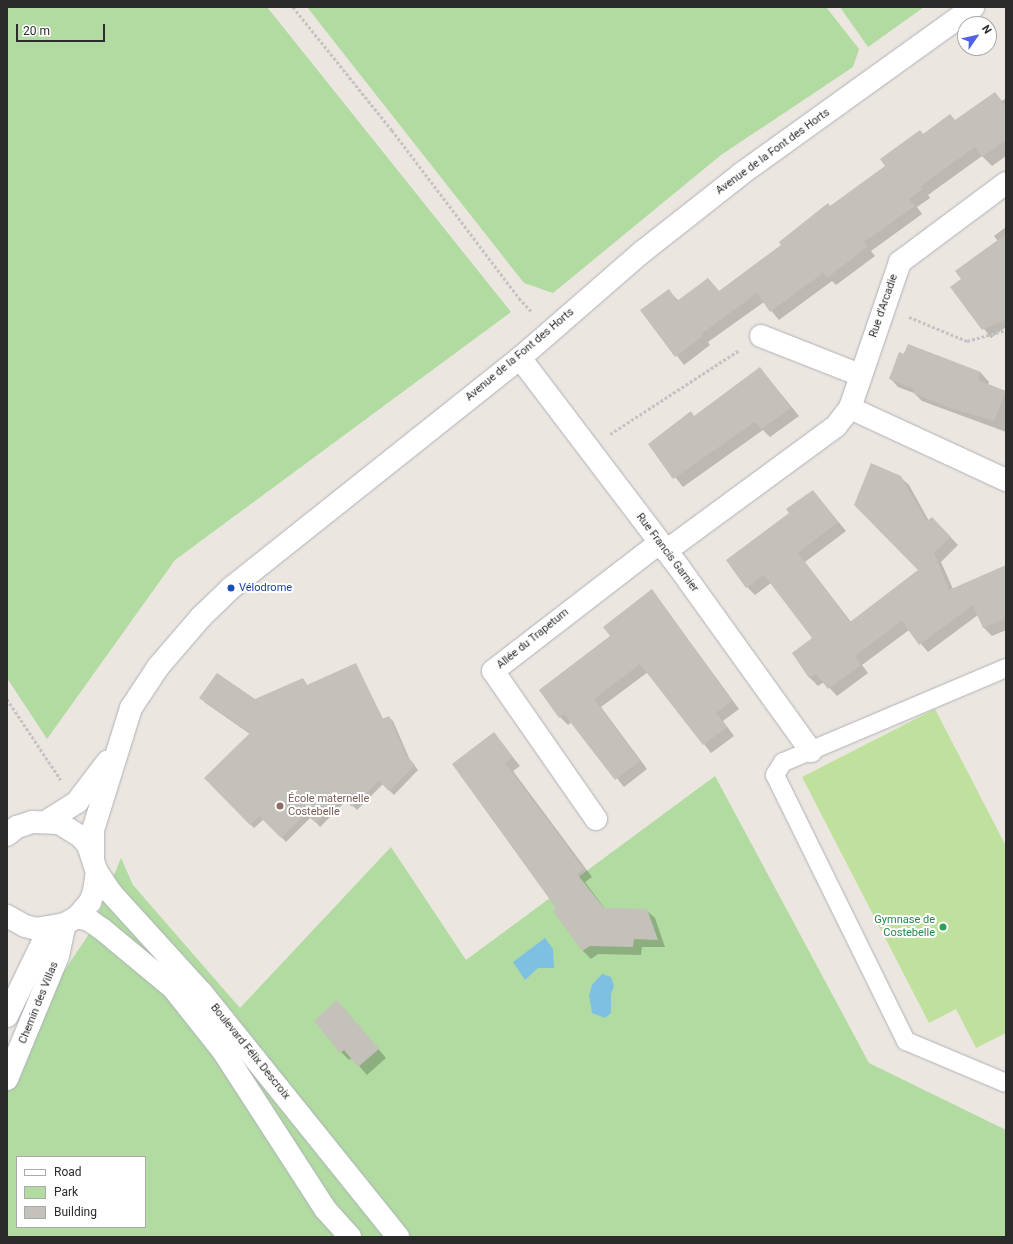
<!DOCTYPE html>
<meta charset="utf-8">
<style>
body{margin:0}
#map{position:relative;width:1013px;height:1244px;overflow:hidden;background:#ebe6df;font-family:Roboto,sans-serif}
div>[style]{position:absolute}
.green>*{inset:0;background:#b1dba1}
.pitch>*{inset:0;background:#c0e19e}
.water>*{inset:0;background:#7ec0e1}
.shadow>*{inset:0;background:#0003}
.building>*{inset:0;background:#c4c0ba}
.path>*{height:2.5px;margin-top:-1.25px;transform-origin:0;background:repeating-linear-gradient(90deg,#c4c4c4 0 3px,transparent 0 5px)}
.roads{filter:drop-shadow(0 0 1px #afb0ba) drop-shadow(0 0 1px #afb0ba)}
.lane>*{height:18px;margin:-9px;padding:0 9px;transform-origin:9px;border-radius:9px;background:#fff}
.street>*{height:22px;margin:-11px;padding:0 11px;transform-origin:11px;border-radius:11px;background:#fff}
.secondary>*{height:22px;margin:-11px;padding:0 11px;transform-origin:11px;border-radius:11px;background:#fff}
.dots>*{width:11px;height:11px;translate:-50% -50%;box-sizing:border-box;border:2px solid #fff;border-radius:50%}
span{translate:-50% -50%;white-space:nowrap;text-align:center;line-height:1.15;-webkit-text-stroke:4px #fff;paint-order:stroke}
.street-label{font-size:11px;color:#2b2b2b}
.transit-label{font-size:11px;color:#164399}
.left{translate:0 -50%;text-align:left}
.education-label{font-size:11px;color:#785e54}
.leisure-label{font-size:11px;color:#27864d}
.right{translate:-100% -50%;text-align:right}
.frame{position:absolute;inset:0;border:8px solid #2b2b2b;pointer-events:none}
.legend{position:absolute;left:16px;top:1156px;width:130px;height:72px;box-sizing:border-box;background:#fff;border:1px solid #aaa;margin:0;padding:5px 7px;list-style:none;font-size:12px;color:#2b2b2b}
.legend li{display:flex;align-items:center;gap:8px;height:20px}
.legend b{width:20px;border:1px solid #aaa}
.north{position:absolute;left:957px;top:16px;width:40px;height:40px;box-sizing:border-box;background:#fff;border:1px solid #aaa;border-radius:50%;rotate:56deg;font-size:11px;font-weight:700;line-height:16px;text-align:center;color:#2b2b2b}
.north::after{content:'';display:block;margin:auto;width:14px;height:18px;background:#5163e5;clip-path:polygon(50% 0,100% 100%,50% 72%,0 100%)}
.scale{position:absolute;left:16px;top:24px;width:89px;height:18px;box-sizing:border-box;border:2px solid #2b2b2b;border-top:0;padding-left:5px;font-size:12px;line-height:14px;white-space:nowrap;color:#2b2b2b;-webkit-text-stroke:3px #fff;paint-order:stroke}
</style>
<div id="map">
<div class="green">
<i style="clip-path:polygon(7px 7px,267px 7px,511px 312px,175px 560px,47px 739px,7px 678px)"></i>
<i style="clip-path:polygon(307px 7px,826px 7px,859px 49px,853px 67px,721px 155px,553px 293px,524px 283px)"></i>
<i style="clip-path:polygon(840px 7px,924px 7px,868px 47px)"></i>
<i style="clip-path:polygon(evenodd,715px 776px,869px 1063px,1006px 1130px,1006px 1237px,7px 1237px,7px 1056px,91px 931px,121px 858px,133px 885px,240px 1008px,391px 847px,466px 960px,715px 776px,17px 1157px,145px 1157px,145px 1227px,17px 1227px,17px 1157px)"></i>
</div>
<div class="pitch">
<i style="clip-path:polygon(935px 709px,1006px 846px,1006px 1033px,976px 1048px,956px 1009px,929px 1023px,802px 777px)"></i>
</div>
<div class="water">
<i style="clip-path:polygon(545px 938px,553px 949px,554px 968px,538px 968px,525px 980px,513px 962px)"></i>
<i style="clip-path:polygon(602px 974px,611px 977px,614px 986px,611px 994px,611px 1013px,605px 1018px,592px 1013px,589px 996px,592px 985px)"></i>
</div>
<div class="shadow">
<i style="clip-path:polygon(995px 93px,1002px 101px,1006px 98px,1006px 156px,992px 166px,982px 156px,928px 195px,930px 198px,917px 207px,922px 214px,871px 251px,875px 256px,836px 285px,832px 281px,779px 320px,764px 302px,708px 342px,710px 345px,684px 365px,642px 310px,668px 290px,679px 301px,708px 279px,720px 292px,887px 166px,923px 135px,956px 121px)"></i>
<i style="clip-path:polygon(1006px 227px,1006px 327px,991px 338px,952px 287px,963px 280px,998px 241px,994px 236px)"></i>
<i style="clip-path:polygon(908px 346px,981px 373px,989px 382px,988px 385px,1006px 392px,1006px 432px,922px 401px,914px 393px,898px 387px,890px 378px)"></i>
<i style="clip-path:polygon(760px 368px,799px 416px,770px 437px,763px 430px,683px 487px,649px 444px,695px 417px)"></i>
<i style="clip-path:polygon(900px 477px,909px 485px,929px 521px,932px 518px,958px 545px,941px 562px,953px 589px,1006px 566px,1006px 630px,992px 636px,983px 627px,978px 615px,928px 652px,909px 630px,862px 665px,868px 673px,837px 696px,824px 682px,818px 686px,810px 678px,793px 653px,814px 638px,771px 583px,755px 595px,747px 587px,790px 513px,813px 491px,846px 531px,805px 562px,851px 622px,919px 570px)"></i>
<i style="clip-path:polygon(652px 590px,739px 709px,723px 721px,734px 736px,711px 753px,648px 672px,601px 707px,647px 769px,624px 787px,572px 722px,568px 725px,560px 717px,540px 690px,611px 636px)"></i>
<i style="clip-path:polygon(356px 664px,383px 719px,389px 717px,393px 721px,410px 760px,418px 770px,394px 795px,383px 784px,357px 810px,347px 800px,320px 827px,311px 817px,286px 842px,264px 819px,254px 828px,206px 778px,250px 734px,204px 702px,255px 701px,303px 679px,308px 686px)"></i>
<i style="clip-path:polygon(494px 734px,520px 766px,513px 771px,592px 877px,585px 882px,605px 909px,646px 910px,655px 918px,665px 947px,642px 947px,641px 955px,598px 954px,591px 959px,583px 951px,554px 911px,557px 908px)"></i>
<i style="clip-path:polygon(345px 1010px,386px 1058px,367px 1075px,352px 1058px,349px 1060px,341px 1052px)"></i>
</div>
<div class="building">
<i style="clip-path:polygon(995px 92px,1006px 107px,1006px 140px,982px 157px,975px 147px,921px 186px,923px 189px,909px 199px,915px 206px,864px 242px,867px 247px,827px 278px,823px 273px,770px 312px,757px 293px,701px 334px,703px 336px,675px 357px,640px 310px,669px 289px,677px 301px,708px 278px,719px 291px,781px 245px,779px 242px,828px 203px,830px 206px,885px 166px,880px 159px,920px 130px,923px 134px,950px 114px,955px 120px)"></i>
<i style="clip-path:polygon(1006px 234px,1006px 319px,982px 330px,950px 287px,961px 279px,955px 271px)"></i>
<i style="clip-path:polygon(908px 344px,981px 372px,978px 380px,1006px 391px,994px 421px,950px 408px,913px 393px,914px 389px,889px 379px,899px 352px,904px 354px)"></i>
<i style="clip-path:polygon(760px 367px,791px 408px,761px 429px,755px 422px,673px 479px,648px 444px,691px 411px,694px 416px)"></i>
<i style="clip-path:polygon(871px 463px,901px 476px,927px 521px,932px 517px,951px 537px,934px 553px,949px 590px,1006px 565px,1006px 618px,983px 628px,973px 605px,919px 645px,902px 621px,855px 656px,861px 665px,828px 689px,816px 674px,809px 678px,792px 653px,812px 638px,764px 575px,746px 588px,726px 560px,789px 513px,786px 509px,813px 490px,838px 522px,798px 553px,850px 622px,918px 570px,854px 505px)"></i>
<i style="clip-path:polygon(652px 589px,732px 701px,716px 713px,727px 727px,703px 745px,640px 664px,594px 699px,640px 761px,615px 780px,564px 714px,559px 718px,539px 690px,610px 636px,603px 627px)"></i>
<i style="clip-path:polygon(356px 663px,382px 719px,389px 716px,406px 755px,415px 765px,389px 791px,379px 781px,352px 807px,343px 797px,316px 823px,306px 814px,281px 838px,259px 816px,250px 825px,204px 778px,250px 733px,199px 698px,217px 673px,255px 699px,303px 678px,307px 685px)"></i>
<i style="clip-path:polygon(494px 732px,513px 757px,505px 763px,584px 869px,577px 874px,604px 908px,647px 909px,658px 940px,634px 939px,633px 947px,590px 946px,582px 951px,553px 911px,556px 908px,452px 764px)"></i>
<i style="clip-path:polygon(337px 1000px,379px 1049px,358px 1067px,344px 1050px,340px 1053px,314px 1021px)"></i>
</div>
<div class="path">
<i style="left:293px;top:7px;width:158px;rotate:51.2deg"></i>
<i style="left:392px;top:130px;width:211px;rotate:52.9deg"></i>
<i style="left:519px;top:298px;width:19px;rotate:47deg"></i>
<i style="left:909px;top:317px;width:63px;rotate:22.5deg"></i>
<i style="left:967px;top:341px;width:41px;rotate:-15.8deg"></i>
<i style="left:610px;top:434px;width:153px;rotate:-33deg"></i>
<i style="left:7px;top:699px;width:97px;rotate:56.3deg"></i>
</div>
<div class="roads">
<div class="lane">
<i style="left:1006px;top:668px;width:242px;rotate:157.1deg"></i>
<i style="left:783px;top:762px;width:15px;rotate:122deg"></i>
<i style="left:775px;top:775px;width:297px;rotate:63.8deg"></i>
<i style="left:906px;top:1041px;width:108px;rotate:22.8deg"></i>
</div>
<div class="street">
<i style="left:761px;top:336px;width:106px;rotate:21.5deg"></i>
<i style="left:520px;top:358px;width:261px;rotate:52.8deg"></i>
<i style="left:678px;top:566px;width:228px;rotate:54.3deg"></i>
<i style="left:850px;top:408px;width:172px;rotate:24.8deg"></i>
<i style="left:666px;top:551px;width:211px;rotate:-36.3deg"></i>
<i style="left:836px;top:426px;width:23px;rotate:-52deg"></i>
<i style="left:850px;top:408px;width:154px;rotate:-71.1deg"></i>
<i style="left:900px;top:262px;width:132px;rotate:-36.7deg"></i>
<i style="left:596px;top:819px;width:180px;rotate:-124.8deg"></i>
<i style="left:493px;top:671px;width:210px;rotate:-37.6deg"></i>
<i style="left:97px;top:872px;width:25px;rotate:56deg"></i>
<i style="left:111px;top:893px;width:135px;rotate:47.7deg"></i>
<i style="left:202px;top:993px;width:313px;rotate:51.2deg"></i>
<i style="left:77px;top:917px;width:12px;rotate:14deg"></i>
<i style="left:89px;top:920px;width:16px;rotate:35deg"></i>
<i style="left:102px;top:929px;width:92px;rotate:39.7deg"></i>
<i style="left:173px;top:988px;width:80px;rotate:51.6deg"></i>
<i style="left:223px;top:1051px;width:189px;rotate:57.1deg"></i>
<i style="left:326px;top:1210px;width:36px;rotate:48deg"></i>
<i style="left:7px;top:1079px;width:133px;rotate:-67.5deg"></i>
<i style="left:58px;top:956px;width:33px;rotate:-78deg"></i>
</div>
<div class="secondary">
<i style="left:47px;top:821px;width:36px;rotate:-32deg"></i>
<i style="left:77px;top:802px;width:51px;rotate:-52.9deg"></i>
<i style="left:7px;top:835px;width:13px;rotate:-39deg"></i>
<i style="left:17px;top:827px;width:16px;rotate:-18deg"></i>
<i style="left:32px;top:822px;width:27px;rotate:2deg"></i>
<i style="left:59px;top:823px;width:25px;rotate:32deg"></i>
<i style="left:80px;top:836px;width:12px;rotate:48deg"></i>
<i style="left:88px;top:845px;width:28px;rotate:72deg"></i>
<i style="left:97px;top:872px;width:20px;rotate:99deg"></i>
<i style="left:94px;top:892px;width:11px;rotate:112deg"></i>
<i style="left:90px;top:902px;width:20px;rotate:131deg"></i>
<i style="left:77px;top:917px;width:14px;rotate:150deg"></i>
<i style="left:65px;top:924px;width:28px;rotate:170deg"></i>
<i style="left:37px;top:929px;width:12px;rotate:-166deg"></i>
<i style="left:25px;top:926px;width:21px;rotate:-151deg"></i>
<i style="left:93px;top:856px;width:26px;rotate:-90deg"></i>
<i style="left:93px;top:830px;width:128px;rotate:-72.7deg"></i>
<i style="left:131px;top:708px;width:49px;rotate:-56.6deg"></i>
<i style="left:158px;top:667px;width:66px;rotate:-49.3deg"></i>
<i style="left:201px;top:617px;width:42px;rotate:-44deg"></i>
<i style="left:231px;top:588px;width:369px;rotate:-38.5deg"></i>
<i style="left:520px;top:358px;width:162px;rotate:-41deg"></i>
<i style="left:642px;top:252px;width:126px;rotate:-38.2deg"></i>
<i style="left:741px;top:174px;width:286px;rotate:-35.7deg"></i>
<i style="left:7px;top:1016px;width:97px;rotate:-64.2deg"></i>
</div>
</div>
<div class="dots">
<i style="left:231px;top:588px;background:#1a4fb4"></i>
<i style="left:280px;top:806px;background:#8d6e63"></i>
<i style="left:943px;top:927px;background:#2e9e5b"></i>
</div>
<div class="street-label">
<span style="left:773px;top:152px;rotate:-36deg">Avenue de la Font des Horts</span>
<span style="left:884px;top:306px;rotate:-71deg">Rue d'Arcadie</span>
<span style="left:520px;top:355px;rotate:-40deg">Avenue de la Font des Horts</span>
<span style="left:667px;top:553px;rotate:53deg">Rue Francis Garnier</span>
<span style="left:533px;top:639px;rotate:-39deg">Allée du Trapetum</span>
<span style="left:39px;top:1003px;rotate:-68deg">Chemin des Villas</span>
<span style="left:250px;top:1052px;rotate:51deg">Boulevard Félix Descroix</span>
</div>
<div class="transit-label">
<span class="left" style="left:239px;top:588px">Vélodrome</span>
</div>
<div class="education-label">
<span class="left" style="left:288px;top:806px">École maternelle<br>Costebelle</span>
</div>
<div class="leisure-label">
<span class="right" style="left:935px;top:927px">Gymnase de<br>Costebelle</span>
</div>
<div class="frame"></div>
<ul class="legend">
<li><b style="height:5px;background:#fff"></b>Road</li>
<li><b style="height:11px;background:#b1dba1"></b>Park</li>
<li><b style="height:11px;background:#c4c0ba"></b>Building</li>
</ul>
<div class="north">N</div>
<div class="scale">20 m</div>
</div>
